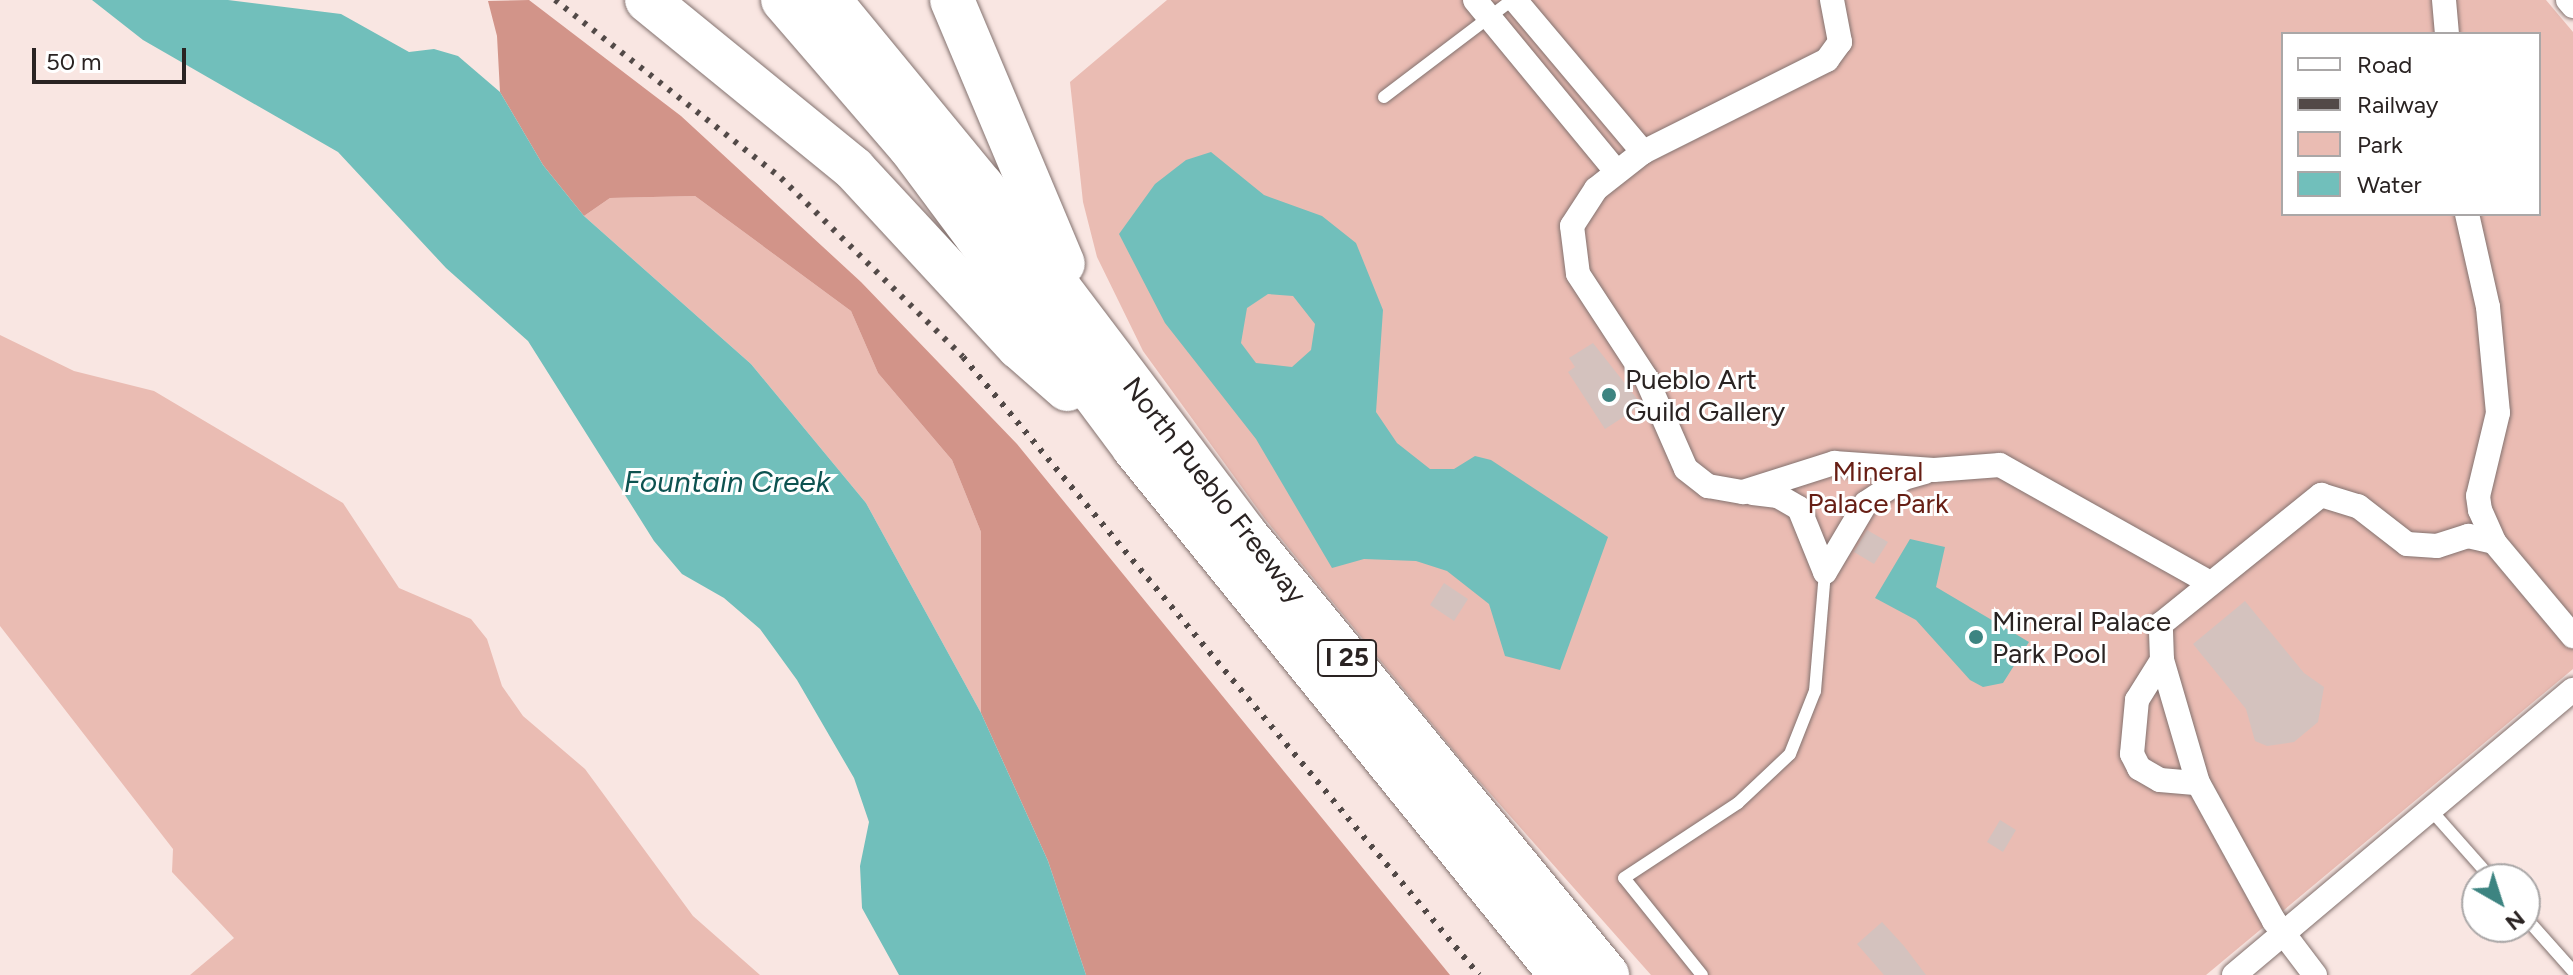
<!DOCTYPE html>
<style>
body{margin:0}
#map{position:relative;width:2573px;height:975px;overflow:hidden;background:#f9e6e2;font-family:Figtree,sans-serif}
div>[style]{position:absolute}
.green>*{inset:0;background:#eabcb3}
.forest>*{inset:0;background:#d29489}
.water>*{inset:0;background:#71bfbb}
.building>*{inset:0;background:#d4c2be}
.roads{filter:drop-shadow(0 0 2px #83726f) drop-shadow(0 0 2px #83726f)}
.lane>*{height:12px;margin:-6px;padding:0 6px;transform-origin:6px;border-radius:6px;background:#fff}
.street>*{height:24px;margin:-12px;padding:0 12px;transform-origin:12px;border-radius:12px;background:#fff}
.highway>*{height:44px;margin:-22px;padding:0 22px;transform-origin:22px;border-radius:22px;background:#fff}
.rail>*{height:6px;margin-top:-3px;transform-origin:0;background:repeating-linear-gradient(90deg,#524947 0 4px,transparent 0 12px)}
.dots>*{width:22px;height:22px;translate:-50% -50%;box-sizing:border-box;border:4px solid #fff;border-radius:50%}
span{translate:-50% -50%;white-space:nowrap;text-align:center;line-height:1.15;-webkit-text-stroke:6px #fff;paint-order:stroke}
.shield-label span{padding:2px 6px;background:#fff;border:2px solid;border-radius:6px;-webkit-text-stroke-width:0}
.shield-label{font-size:26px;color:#2a2322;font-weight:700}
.poi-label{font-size:28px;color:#2a2322}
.left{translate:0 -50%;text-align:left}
.park-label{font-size:28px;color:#671e14}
.street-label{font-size:28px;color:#2a2322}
.water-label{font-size:30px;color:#0d5250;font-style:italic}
.legend{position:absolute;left:2281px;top:32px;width:260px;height:184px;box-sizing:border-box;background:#fff;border:2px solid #aaa7a7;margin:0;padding:10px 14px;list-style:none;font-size:24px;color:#2a2322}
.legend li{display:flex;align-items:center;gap:16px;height:40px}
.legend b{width:40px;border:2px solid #aaa7a7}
.north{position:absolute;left:2461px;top:863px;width:80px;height:80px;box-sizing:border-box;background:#fff;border:2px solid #aaa7a7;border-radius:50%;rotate:141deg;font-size:22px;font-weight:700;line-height:32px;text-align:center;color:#2a2322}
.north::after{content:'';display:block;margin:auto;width:28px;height:36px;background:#3d8481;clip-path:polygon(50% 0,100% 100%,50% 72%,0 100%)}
.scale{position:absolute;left:32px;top:48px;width:154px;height:36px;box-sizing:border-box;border:4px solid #2a2322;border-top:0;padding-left:10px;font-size:24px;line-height:28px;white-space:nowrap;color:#2a2322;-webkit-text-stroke:6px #fff;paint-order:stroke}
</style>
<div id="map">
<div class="green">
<i style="clip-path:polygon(evenodd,1167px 0,2546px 0,2573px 32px,2573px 669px,2206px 975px,1651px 975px,1472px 773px,1265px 519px,1143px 351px,1097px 257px,1083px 202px,1070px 82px,1167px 0,2283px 34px,2539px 34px,2539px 214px,2283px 214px,2283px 34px)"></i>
<i style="clip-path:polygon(695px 196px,851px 311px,878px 373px,952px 460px,981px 532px,981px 713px,866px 503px,751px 364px,584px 216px,610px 198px)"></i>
<i style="clip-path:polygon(0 335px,74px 371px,154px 391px,343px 503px,399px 588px,471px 619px,487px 639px,502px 686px,523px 716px,585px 769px,693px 916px,760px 975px,190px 975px,234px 938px,172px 872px,173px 849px,0 626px)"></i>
</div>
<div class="forest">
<i style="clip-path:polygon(529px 0,681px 116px,861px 282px,1017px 444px,1450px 975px,1086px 975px,1048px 861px,981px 713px,981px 532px,952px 460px,878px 373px,851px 311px,695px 196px,610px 198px,584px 216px,543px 165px,500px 92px,497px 36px,488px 1px)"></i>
</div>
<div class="water">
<i style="clip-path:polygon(92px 0,228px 0,341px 14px,409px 52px,434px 49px,458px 56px,500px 92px,543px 165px,584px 216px,751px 364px,866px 503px,981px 713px,1048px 861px,1086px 975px,899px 975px,862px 908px,860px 866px,869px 822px,854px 778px,797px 680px,760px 629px,724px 598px,682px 574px,654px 541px,528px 341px,446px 268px,338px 152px,143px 40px)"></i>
<i style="clip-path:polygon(evenodd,1211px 152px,1264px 195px,1322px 216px,1356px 243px,1383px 310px,1376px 412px,1397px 443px,1430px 469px,1454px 469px,1475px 456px,1491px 460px,1608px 537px,1560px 670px,1505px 656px,1489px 604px,1447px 571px,1416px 561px,1364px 559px,1332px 568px,1256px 439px,1165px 323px,1119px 234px,1155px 184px,1186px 160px,1211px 152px,1268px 294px,1293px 296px,1315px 324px,1311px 350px,1292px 367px,1256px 363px,1241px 343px,1247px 308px,1268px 294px)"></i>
<i style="clip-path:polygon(1910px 539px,1945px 547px,1936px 587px,2029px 642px,2003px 683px,1983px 687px,1970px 680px,1916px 620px,1875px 598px)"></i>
</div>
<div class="building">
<i style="clip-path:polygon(1593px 343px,1642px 405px,1605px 429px,1568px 372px,1575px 367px,1569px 358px)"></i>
<i style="clip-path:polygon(1867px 530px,1888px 542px,1874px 564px,1854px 552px)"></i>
<i style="clip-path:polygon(1444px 583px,1468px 599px,1454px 621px,1430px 605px)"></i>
<i style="clip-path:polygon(2245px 601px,2304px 673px,2324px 687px,2318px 722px,2294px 742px,2267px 746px,2255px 741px,2246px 709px,2193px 644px)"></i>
<i style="clip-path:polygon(2000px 820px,2016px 830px,2003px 852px,1987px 842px)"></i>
<i style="clip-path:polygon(1882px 922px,1904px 946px,1926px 975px,1884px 975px,1857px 944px)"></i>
</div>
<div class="roads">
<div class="lane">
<i style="left:1384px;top:97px;width:161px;rotate:-37.2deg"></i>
<i style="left:2430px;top:809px;width:94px;rotate:48.5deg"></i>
<i style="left:2525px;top:917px;width:72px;rotate:48.4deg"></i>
<i style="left:1702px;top:975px;width:124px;rotate:-128.8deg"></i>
<i style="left:1624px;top:878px;width:136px;rotate:-33.3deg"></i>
<i style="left:1738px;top:803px;width:71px;rotate:-43.3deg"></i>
<i style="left:1790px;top:754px;width:68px;rotate:-68.4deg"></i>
<i style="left:1815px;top:691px;width:119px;rotate:-85.2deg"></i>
</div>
<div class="street">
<i style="left:1475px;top:0;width:222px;rotate:50.5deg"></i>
<i style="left:1515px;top:0;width:199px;rotate:49.9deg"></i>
<i style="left:1832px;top:0;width:43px;rotate:79.2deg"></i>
<i style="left:1840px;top:42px;width:22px;rotate:126deg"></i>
<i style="left:1827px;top:60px;width:206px;rotate:153.4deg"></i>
<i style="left:1643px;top:152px;width:60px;rotate:141.8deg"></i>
<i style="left:1596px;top:189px;width:44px;rotate:123deg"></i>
<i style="left:1572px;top:226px;width:48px;rotate:82.9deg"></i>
<i style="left:1578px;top:274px;width:124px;rotate:56.8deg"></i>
<i style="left:1646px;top:378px;width:99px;rotate:66.3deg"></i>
<i style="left:1686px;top:469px;width:28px;rotate:38deg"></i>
<i style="left:1708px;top:486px;width:36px;rotate:10deg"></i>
<i style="left:1743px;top:492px;width:96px;rotate:-17.7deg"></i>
<i style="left:1834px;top:463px;width:100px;rotate:4deg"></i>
<i style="left:1934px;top:470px;width:66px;rotate:-4.3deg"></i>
<i style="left:2000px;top:465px;width:237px;rotate:29.3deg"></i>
<i style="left:2444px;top:0;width:34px;rotate:85deg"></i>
<i style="left:2568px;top:0;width:8px;rotate:50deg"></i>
<i style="left:2467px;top:214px;width:95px;rotate:77.3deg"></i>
<i style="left:2488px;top:307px;width:106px;rotate:84.6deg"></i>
<i style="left:2498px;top:413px;width:85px;rotate:103.5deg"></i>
<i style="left:2478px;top:496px;width:14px;rotate:82deg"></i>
<i style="left:2480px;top:510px;width:35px;rotate:66deg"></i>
<i style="left:2494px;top:542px;width:123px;rotate:50deg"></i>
<i style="left:1753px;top:493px;width:25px;rotate:7deg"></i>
<i style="left:1778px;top:496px;width:24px;rotate:30deg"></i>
<i style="left:1799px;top:508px;width:69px;rotate:67.9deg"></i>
<i style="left:1825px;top:572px;width:80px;rotate:-59.3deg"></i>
<i style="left:1866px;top:503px;width:45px;rotate:-33.3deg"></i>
<i style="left:1904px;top:478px;width:22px;rotate:-16deg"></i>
<i style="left:2162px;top:660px;width:47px;rotate:122deg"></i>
<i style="left:2137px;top:700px;width:54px;rotate:95.3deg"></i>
<i style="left:2132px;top:754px;width:16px;rotate:63deg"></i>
<i style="left:2139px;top:768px;width:24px;rotate:30deg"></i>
<i style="left:2160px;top:780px;width:38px;rotate:5deg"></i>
<i style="left:2234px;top:975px;width:443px;rotate:-40.1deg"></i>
<i style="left:2315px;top:975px;width:68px;rotate:-127.2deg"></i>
<i style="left:2274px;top:921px;width:158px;rotate:-118.8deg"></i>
<i style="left:2198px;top:783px;width:128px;rotate:-106.3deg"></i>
<i style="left:2162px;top:660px;width:36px;rotate:-92deg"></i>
<i style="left:2161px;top:624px;width:206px;rotate:-38.9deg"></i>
<i style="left:2321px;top:495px;width:39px;rotate:17deg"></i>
<i style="left:2358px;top:506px;width:62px;rotate:37.8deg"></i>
<i style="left:2407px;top:544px;width:30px;rotate:4deg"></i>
<i style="left:2437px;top:546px;width:33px;rotate:-18deg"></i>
<i style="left:2468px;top:536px;width:27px;rotate:13deg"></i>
</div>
<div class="highway">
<i style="left:647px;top:0;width:267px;rotate:39.2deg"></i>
<i style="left:854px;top:169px;width:243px;rotate:47.2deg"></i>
<i style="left:1019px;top:347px;width:64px;rotate:41.2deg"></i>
<i style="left:783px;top:0;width:194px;rotate:49.2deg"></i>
<i style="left:910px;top:147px;width:375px;rotate:53.3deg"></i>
<i style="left:1134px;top:448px;width:678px;rotate:50.98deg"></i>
<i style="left:829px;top:0;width:241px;rotate:50.6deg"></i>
<i style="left:982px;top:186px;width:436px;rotate:52.9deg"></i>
<i style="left:1245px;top:534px;width:571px;rotate:50.62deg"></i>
<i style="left:952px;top:0;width:286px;rotate:67.2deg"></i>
</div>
</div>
<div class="rail">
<i style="left:555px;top:0;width:288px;rotate:38.2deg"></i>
<i style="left:781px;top:178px;width:255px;rotate:44.5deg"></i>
<i style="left:963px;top:357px;width:805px;rotate:50.14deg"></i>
</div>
<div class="dots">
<i style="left:1609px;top:395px;background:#3d8481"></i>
<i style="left:1976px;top:637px;background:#3d8481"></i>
</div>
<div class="shield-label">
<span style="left:1347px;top:658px">I 25</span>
</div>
<div class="poi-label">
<span class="left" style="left:1625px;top:395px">Pueblo Art<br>Guild Gallery</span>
<span class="left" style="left:1992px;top:637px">Mineral Palace<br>Park Pool</span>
</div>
<div class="park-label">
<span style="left:1878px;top:487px">Mineral<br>Palace Park</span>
</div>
<div class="street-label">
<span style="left:1215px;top:490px;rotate:52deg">North Pueblo Freeway</span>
</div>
<div class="water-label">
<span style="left:727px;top:482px">Fountain Creek</span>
</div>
<ul class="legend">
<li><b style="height:10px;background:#fff"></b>Road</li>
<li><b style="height:10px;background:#524947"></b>Railway</li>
<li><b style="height:22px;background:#eabcb3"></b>Park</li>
<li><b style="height:22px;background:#71bfbb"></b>Water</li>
</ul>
<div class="north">N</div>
<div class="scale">50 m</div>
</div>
